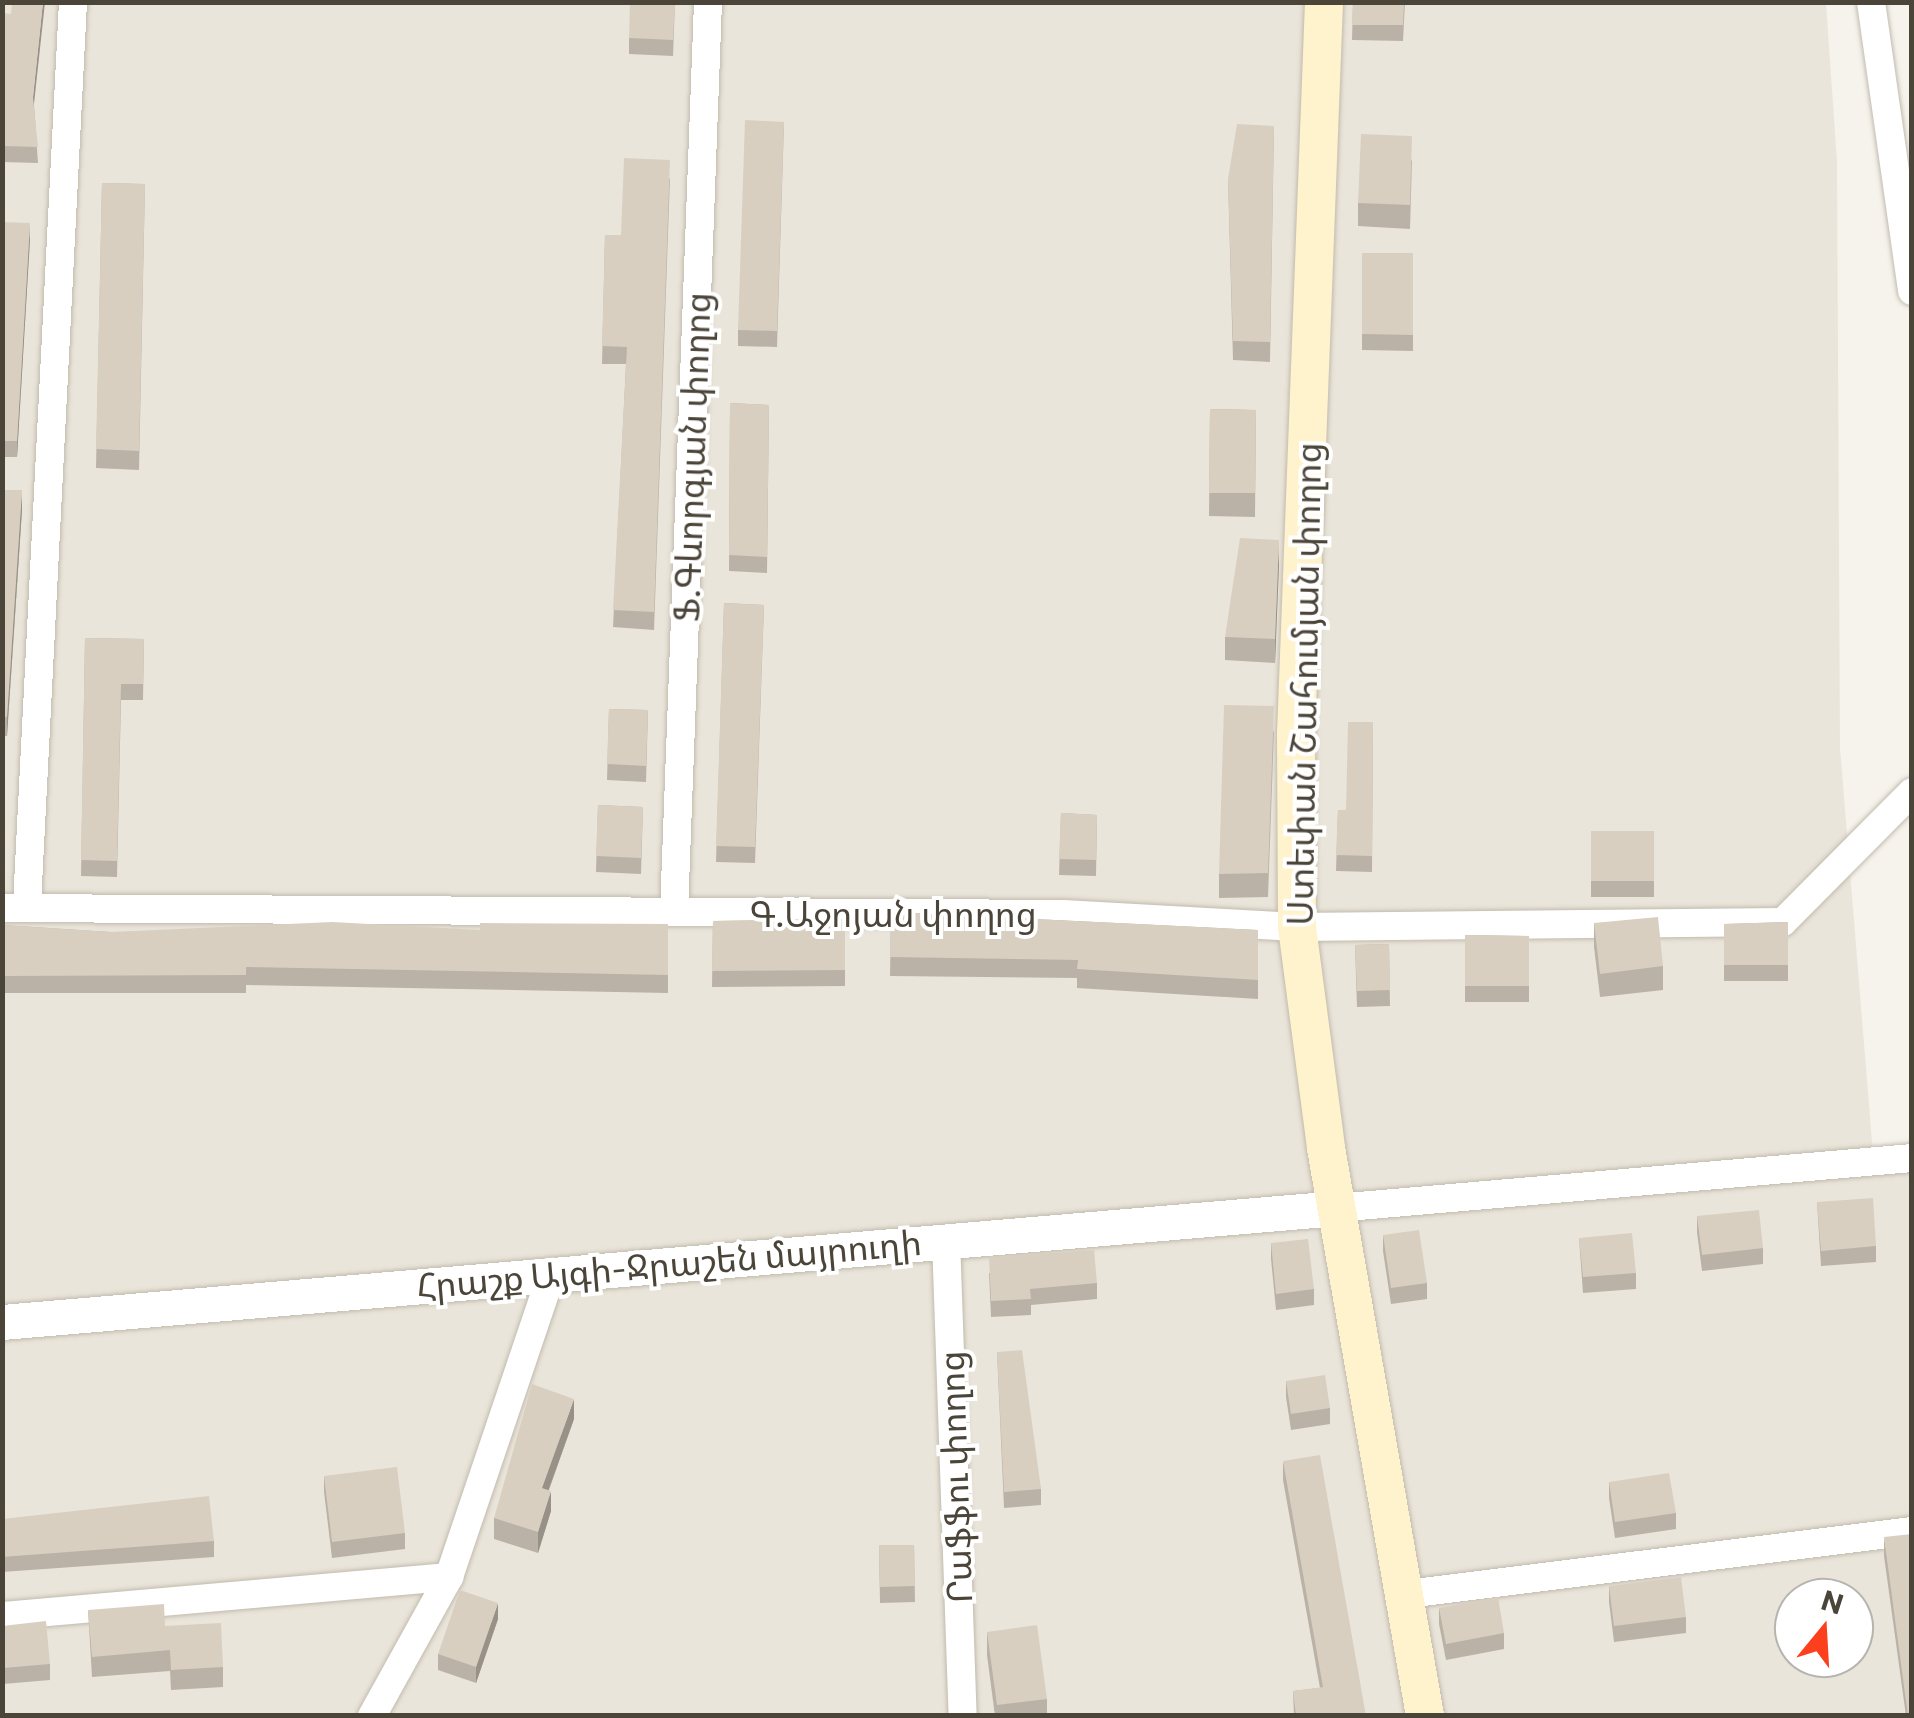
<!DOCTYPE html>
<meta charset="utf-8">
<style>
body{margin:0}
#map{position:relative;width:1914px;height:1718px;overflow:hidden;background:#f6f3ec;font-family:Commissioner,"Noto Sans Armenian",sans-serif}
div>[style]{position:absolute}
.residential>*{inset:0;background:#eae5da}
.roads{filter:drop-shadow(0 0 2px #c2bbae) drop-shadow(0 0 2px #c2bbae)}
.minor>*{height:28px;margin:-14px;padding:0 14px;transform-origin:14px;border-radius:14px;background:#fff}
.tertiary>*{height:35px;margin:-17.5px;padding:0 17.5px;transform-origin:17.5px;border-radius:17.5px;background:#fff}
.secondary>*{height:38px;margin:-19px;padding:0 19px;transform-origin:19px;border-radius:19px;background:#fff3cd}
.wall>*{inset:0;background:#bab2a6}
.shaded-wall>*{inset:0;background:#979187}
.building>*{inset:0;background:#d8cfc1}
span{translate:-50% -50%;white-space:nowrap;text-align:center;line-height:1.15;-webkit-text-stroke:8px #fff;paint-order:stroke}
.street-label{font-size:35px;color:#4b4439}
.frame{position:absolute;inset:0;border:5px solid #4b4439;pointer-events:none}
.north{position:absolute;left:1774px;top:1578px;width:100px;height:100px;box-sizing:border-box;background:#fff;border:2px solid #b7b4b0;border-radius:50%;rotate:18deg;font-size:28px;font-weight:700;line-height:40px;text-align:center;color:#4b4439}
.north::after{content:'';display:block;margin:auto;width:35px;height:45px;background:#fc3f1d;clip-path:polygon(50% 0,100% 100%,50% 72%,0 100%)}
</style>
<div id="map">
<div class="residential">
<i style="clip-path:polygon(evenodd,3px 3px,1826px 3px,1837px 162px,1840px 748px,1873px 1154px,1911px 1152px,1911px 1715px,3px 1716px,3px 3px,1794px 1598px,1854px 1598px,1854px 1658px,1794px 1658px,1794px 1598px)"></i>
</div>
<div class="roads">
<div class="minor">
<i style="left:1871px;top:2px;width:292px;rotate:81.9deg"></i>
<i style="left:27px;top:904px;width:903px;rotate:-87.08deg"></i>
<i style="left:2px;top:908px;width:1061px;rotate:0.32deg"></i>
<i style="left:1063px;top:914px;width:234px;rotate:3.2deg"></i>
<i style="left:1297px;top:927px;width:486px;rotate:-0.6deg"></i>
<i style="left:1783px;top:922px;width:183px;rotate:-45.2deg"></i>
<i style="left:674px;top:912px;width:911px;rotate:-87.86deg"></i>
<i style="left:1336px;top:1208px;width:578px;rotate:-4.96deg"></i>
<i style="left:946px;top:1239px;width:477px;rotate:88deg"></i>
<i style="left:1407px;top:1594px;width:509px;rotate:-7.11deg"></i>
<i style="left:2px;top:1616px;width:449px;rotate:-5deg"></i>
<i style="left:372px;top:1716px;width:159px;rotate:-61deg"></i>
<i style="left:449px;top:1577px;width:322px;rotate:-71.3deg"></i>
</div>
<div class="tertiary">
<i style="left:2px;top:1322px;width:1339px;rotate:-4.88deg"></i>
</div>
<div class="secondary">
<i style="left:1324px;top:2px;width:732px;rotate:92.19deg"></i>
<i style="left:1296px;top:733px;width:194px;rotate:89.7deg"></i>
<i style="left:1297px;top:927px;width:223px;rotate:82.5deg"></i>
<i style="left:1326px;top:1148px;width:577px;rotate:80.11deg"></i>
</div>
</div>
<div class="wall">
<i style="clip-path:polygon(675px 2px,673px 56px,629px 54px,629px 38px)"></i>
<i style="clip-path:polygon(1353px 2px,1405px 2px,1403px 41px,1352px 40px)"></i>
<i style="clip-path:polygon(2px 13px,34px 105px,38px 163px,2px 162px)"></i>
<i style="clip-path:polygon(784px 122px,777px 347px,738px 346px,738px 330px)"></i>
<i style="clip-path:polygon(1274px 126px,1270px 362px,1233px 360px,1228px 179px)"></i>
<i style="clip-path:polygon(1412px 160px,1410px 229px,1358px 226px,1358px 203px)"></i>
<i style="clip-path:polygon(670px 178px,654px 630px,613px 627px,626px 364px,602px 364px,605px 235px,621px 235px)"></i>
<i style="clip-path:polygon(102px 183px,145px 184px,139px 470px,96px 468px)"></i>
<i style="clip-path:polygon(2px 222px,30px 239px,17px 457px,2px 457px)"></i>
<i style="clip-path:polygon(1362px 253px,1413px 253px,1413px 351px,1362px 350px)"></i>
<i style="clip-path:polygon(730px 403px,769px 405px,767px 573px,729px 571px)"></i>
<i style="clip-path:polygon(1210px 409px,1256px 410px,1255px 517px,1209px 516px)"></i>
<i style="clip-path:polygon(2px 490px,22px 510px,7px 736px,2px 736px)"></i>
<i style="clip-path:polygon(1279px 564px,1275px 663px,1225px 660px,1225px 637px)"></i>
<i style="clip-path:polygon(724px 603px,764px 605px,755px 863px,716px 862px)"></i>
<i style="clip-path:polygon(85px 638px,144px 639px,143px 700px,121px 700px,117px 877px,81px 876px)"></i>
<i style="clip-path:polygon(609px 709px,648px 710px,646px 782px,607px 780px)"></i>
<i style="clip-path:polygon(1373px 722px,1372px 872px,1336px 871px,1338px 810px,1346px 810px)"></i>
<i style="clip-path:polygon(1274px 730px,1268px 897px,1219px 898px,1219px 874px)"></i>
<i style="clip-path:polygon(598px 805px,643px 807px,641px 874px,596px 872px)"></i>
<i style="clip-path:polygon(1061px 813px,1097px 815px,1096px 876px,1059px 875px)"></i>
<i style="clip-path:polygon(1591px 831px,1654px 831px,1654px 897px,1591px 897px)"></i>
<i style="clip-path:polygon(891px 912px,1258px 930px,1258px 999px,1077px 988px,1077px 978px,890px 976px)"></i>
<i style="clip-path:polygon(845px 919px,845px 986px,712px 987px,713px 921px)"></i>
<i style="clip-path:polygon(1788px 922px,1788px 981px,1724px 981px,1724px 924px)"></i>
<i style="clip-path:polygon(1594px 923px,1663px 966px,1663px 990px,1600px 997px,1594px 947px)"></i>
<i style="clip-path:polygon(668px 924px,668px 993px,246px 985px,246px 993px,2px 993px,2px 925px,111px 932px,480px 930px)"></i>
<i style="clip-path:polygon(1465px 935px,1529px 936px,1529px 1002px,1465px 1002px)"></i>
<i style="clip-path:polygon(1389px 944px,1390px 1006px,1357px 1007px,1355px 945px)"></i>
<i style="clip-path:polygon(1817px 1202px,1876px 1246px,1876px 1262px,1821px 1266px)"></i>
<i style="clip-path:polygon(1697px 1216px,1763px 1248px,1763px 1264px,1702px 1271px,1697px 1232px)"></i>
<i style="clip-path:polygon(1383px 1235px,1427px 1283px,1427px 1299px,1391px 1304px,1383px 1251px)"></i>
<i style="clip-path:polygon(1579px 1238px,1636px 1273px,1636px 1289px,1583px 1293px)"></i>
<i style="clip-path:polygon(1271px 1243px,1314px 1289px,1314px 1305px,1276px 1310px,1271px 1259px)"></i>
<i style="clip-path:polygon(989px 1273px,1097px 1283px,1097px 1299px,1031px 1305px,1031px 1315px,991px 1317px)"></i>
<i style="clip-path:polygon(997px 1352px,1041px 1489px,1041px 1505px,1004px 1508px)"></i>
<i style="clip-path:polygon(1286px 1381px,1330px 1408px,1330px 1424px,1291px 1430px,1286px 1397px)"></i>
<i style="clip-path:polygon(574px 1419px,549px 1490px,551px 1511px,538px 1553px,494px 1539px,494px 1518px)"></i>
<i style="clip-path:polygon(1283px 1461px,1366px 1716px,1294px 1716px,1293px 1691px,1320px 1688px,1283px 1480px)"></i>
<i style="clip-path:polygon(324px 1476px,405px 1533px,405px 1549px,332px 1558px,324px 1492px)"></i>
<i style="clip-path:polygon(1609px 1482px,1676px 1513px,1676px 1529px,1615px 1538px,1609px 1498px)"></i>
<i style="clip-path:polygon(2px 1519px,214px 1541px,214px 1557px,2px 1572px)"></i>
<i style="clip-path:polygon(1884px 1537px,1912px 1716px,1906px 1716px,1884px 1556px)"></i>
<i style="clip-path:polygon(879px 1545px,914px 1545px,915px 1602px,880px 1603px)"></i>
<i style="clip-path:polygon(1609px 1586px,1686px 1617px,1686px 1633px,1614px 1642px,1609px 1602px)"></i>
<i style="clip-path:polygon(1439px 1608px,1504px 1633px,1504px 1649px,1446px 1660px,1439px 1624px)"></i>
<i style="clip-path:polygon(88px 1610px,165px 1626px,223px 1667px,223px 1687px,171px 1690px,170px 1671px,92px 1677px)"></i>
<i style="clip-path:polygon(498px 1619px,476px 1683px,438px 1670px,438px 1654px)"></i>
<i style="clip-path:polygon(2px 1626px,50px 1664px,50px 1680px,3px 1684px)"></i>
<i style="clip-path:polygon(987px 1632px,1047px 1699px,1047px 1716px,995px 1716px,987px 1655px)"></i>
</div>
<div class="shaded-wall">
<i style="clip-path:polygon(43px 2px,45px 2px,33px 113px,33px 97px)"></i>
<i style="clip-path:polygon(30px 223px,30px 239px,17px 457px,17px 441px)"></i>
<i style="clip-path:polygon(22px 490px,22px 510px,7px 736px,7px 717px)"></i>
<i style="clip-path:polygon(1279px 540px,1279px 564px,1275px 663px,1275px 639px)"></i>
<i style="clip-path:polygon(574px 1399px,574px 1419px,542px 1508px,542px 1488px)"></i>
<i style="clip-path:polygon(551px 1491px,551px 1511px,538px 1553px,538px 1532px)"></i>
<i style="clip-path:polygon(498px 1603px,498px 1619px,476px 1683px,476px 1667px)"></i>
</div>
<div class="building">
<i style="clip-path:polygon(12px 2px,43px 2px,33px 97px,38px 147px,2px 146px,2px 13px,11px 14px)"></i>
<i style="clip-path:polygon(630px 2px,675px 2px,673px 40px,629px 38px)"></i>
<i style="clip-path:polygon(1353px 2px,1404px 2px,1403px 25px,1352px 25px)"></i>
<i style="clip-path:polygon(745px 120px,784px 122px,777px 331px,738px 330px)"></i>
<i style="clip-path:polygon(1237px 124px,1274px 126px,1270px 342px,1233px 341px,1228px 179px)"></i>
<i style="clip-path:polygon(1361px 134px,1412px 136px,1410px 205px,1358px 203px)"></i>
<i style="clip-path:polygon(624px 158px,670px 160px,654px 612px,613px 610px,627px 347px,602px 346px,605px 235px,621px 235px)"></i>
<i style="clip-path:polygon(102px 183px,145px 184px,139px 451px,96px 449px)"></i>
<i style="clip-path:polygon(2px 222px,30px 223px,17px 441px,2px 441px)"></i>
<i style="clip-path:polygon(1362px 253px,1413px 253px,1413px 335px,1362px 334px)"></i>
<i style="clip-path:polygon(730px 403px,769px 405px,767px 557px,729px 555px)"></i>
<i style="clip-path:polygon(1210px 409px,1256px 410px,1255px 493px,1209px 493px)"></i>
<i style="clip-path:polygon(2px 490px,22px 490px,7px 717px,2px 717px)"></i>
<i style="clip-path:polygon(1240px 538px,1279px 540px,1275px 639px,1225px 637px)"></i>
<i style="clip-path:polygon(724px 603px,764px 605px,755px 847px,716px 846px)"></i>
<i style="clip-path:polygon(85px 638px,144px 639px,143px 684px,121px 684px,117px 861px,81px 860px)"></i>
<i style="clip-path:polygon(1224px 705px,1274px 706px,1268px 873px,1219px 874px)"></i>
<i style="clip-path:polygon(609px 709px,648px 710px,646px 766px,607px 764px)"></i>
<i style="clip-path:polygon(1348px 722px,1373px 722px,1372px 856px,1336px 855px,1338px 810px,1346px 810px)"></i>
<i style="clip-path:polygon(2px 780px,4px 780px,4px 821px,2px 821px)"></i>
<i style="clip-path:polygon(598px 805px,643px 807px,641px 858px,596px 856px)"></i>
<i style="clip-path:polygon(1061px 813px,1097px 815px,1096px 860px,1059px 859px)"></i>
<i style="clip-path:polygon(1591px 831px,1654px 831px,1654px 881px,1591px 881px)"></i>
<i style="clip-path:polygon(891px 912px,1258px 930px,1258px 980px,1077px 969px,1078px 960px,890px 957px)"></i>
<i style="clip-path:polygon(1658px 917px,1663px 966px,1600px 974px,1594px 923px)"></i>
<i style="clip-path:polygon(845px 919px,845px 970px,712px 971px,713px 921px)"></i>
<i style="clip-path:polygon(332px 922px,480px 930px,480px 923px,668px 924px,668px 975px,246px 967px,246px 975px,2px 976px,2px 925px,111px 932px)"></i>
<i style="clip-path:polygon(1788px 922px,1788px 965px,1724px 965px,1724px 924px)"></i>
<i style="clip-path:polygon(1465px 935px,1529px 936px,1529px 986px,1465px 986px)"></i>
<i style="clip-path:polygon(1389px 944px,1390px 990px,1357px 991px,1355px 945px)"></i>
<i style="clip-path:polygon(1873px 1198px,1876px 1246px,1821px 1251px,1817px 1202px)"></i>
<i style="clip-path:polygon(1759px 1210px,1763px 1248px,1702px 1255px,1697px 1216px)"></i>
<i style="clip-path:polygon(1419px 1230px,1427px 1283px,1391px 1288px,1383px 1235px)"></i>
<i style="clip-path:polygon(1632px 1233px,1636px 1273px,1583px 1277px,1579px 1238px)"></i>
<i style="clip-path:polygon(1308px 1239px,1314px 1289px,1276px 1294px,1271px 1243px)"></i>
<i style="clip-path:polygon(1094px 1250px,1097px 1283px,1030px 1289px,1031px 1299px,991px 1301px,989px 1257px)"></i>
<i style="clip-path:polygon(1022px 1350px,1041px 1489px,1004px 1492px,997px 1352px)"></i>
<i style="clip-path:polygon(1325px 1375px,1330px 1408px,1291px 1414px,1286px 1381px)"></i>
<i style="clip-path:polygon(532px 1384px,574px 1399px,542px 1488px,551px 1491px,538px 1532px,494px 1518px)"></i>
<i style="clip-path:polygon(1320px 1455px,1366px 1716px,1296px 1716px,1293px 1691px,1323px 1687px,1283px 1461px)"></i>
<i style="clip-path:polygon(397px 1467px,405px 1533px,332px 1542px,324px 1476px)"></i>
<i style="clip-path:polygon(1669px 1473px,1676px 1513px,1615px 1522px,1609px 1482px)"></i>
<i style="clip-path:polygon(209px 1496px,214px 1541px,2px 1557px,2px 1519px)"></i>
<i style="clip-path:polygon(1912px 1534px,1912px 1716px,1908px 1716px,1884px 1537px)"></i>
<i style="clip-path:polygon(879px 1545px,914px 1545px,915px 1586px,880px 1587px)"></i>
<i style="clip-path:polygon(1681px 1577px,1686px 1617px,1614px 1626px,1609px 1586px)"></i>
<i style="clip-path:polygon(460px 1590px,498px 1603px,476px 1667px,438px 1654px)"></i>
<i style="clip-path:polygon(1498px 1597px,1504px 1633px,1446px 1644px,1439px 1608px)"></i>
<i style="clip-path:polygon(164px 1604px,165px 1626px,221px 1623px,223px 1667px,171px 1670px,170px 1650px,92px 1657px,88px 1610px)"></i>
<i style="clip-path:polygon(46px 1621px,50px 1664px,3px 1668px,2px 1626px)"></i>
<i style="clip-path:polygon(1037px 1625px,1047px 1699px,997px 1705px,987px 1632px)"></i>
</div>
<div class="street-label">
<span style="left:691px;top:457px;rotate:-88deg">Ֆ.Գևորգյան փողոց</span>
<span style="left:1303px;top:684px;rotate:-89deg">Ստեփան Շահումյան փողոց</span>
<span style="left:893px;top:913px">Գ.Աջոյան փողոց</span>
<span style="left:669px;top:1263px;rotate:-5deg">Հրաշք Այգի-Ջրաշեն մայրուղի</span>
<span style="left:954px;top:1477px;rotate:-92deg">Րաֆֆու փողոց</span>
</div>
<div class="frame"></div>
<div class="north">N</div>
</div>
